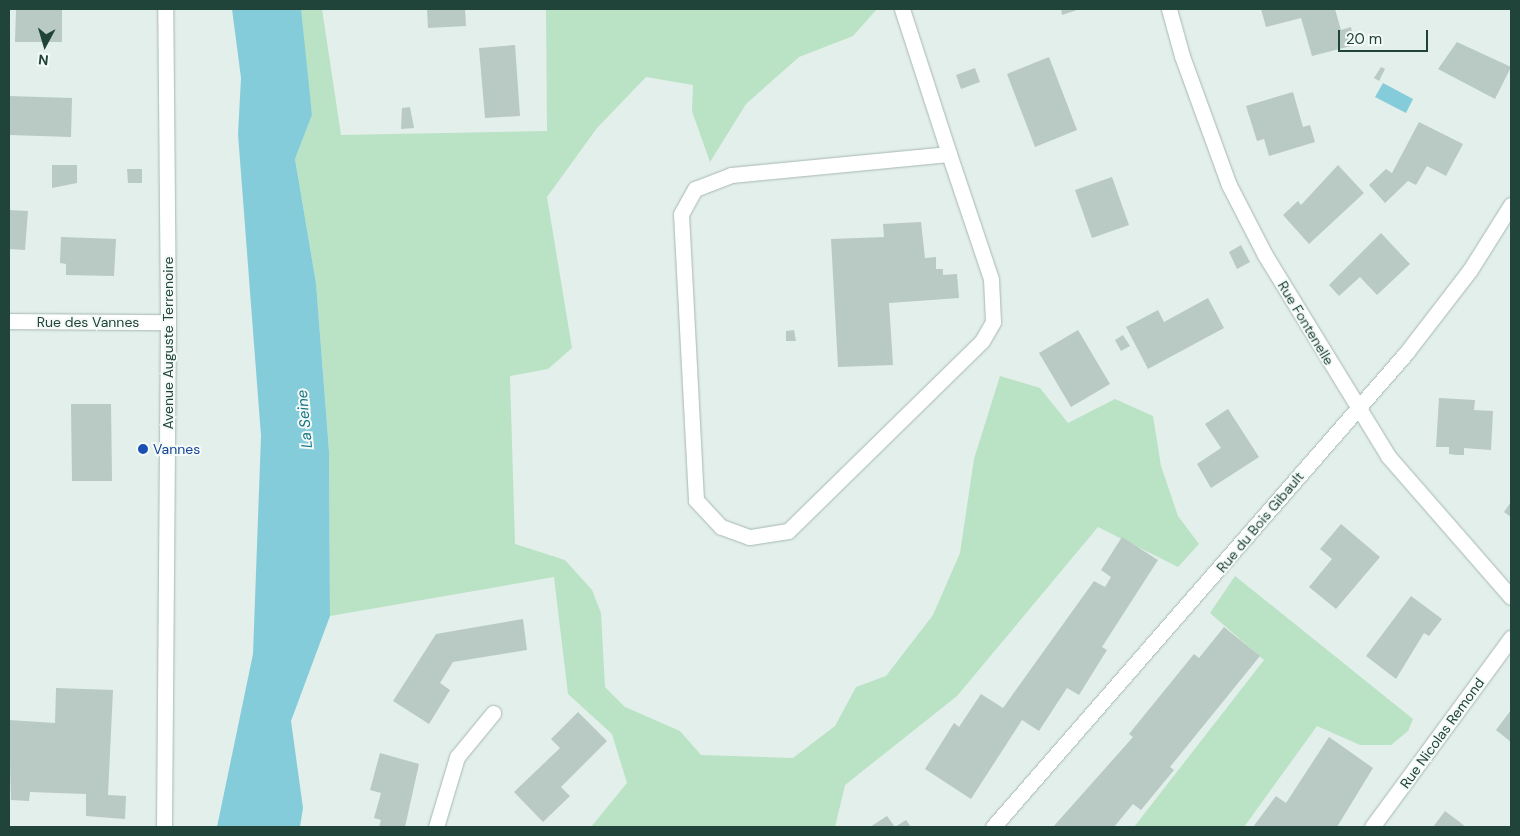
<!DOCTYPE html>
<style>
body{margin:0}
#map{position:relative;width:1520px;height:836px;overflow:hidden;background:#e3efea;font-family:"DM Sans",sans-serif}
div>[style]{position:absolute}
.green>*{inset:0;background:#bae2c5}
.water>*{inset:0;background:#85ccda}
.building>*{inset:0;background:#b8cac3}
.roads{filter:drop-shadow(0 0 1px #a5b8b2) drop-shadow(0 0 1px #a5b8b2)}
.minor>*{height:15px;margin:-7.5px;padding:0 7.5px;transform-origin:7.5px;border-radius:7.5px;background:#fff}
.dots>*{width:14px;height:14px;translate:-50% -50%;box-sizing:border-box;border:2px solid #f4faf7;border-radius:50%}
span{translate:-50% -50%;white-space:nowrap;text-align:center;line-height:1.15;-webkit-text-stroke:4px #f4faf7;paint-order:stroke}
.street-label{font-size:14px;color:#20433a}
.transit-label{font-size:14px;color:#164399}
.left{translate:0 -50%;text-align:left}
.water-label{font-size:15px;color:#137286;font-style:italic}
.frame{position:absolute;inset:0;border:10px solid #20433a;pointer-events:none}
.north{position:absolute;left:20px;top:20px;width:50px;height:50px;-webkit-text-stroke:4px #f4faf7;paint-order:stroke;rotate:186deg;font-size:14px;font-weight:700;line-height:20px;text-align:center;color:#20433a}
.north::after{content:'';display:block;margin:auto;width:18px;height:22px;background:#20433a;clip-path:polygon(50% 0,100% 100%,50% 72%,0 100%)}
.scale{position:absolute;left:1338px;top:30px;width:90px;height:22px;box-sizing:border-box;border:2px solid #20433a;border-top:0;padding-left:6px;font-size:15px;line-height:18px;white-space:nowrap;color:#20433a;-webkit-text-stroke:4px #f4faf7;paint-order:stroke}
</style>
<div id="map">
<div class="green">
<i style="clip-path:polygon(298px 9px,322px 9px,341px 135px,547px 131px,546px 9px,877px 9px,853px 36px,799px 57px,746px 104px,710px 162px,692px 111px,693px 85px,646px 77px,597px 128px,547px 197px,572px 348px,548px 369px,510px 376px,515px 544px,565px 560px,592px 590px,601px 613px,605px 687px,625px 707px,680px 731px,701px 755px,793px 758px,835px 726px,856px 687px,886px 676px,933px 615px,960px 553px,974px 459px,1000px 376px,1040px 388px,1068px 423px,1115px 399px,1153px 416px,1161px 466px,1178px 516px,1199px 544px,1178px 567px,1098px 527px,957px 696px,845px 785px,835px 827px,591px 827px,627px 783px,612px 734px,568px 694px,554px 577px,330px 616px,329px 451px,316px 283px,295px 159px,312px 115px)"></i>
<i style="clip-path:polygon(1235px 576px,1413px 719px,1408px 731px,1391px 745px,1360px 745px,1317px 726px,1244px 827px,1134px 827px,1264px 660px,1210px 613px)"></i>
</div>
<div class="water">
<i style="clip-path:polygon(232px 9px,301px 9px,312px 115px,295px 159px,316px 283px,329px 451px,330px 616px,291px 721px,303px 808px,300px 827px,217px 827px,253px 654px,261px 436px,238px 134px,241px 78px)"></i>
<i style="clip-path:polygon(1383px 83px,1413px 99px,1406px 113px,1375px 97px)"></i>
</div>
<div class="building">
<i style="clip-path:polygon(16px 9px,62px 9px,62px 42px,15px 42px)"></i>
<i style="clip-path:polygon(427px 9px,465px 9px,466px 26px,428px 28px)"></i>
<i style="clip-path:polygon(1061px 9px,1080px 9px,1062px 15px)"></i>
<i style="clip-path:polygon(1261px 9px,1335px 9px,1341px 30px,1351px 27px,1355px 45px,1312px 56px,1301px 18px,1266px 27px)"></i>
<i style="clip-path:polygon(1457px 42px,1511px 67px,1495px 99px,1438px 69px)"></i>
<i style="clip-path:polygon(515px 45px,520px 116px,485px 118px,479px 48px)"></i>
<i style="clip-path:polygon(1049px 57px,1077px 130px,1035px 147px,1007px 74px)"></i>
<i style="clip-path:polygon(1381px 67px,1385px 69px,1379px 81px,1374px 78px)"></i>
<i style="clip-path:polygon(975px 68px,980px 82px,961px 89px,956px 75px)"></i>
<i style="clip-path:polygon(1293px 92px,1303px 127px,1310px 125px,1315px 142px,1269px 156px,1264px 139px,1257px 141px,1246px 106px)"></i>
<i style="clip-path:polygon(9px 96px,72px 98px,71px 137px,9px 135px)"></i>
<i style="clip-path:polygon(410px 107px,414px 128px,401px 129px,402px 108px)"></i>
<i style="clip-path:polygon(1419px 122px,1463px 144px,1446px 176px,1427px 166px,1416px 185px,1408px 181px,1385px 203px,1369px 185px,1386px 169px,1392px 173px)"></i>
<i style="clip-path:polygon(52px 165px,77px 165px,77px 183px,52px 188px)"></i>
<i style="clip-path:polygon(1338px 165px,1364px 193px,1309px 244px,1283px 215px,1298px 201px,1301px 205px)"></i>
<i style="clip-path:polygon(127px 169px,142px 169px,142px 183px,128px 183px)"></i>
<i style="clip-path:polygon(1112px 177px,1129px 225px,1092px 238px,1075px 190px)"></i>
<i style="clip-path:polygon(9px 210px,28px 211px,25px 250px,9px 249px)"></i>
<i style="clip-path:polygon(921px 222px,925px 258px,936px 257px,936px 269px,943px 269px,943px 275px,957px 274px,959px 298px,889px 303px,893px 365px,838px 367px,831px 239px,884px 237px,883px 224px)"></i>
<i style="clip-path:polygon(1381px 233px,1410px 264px,1377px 295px,1360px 277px,1339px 296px,1329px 285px)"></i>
<i style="clip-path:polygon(61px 237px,116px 239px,114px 276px,66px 275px,66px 264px,60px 263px)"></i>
<i style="clip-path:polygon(1241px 245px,1250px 262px,1237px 269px,1229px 252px)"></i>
<i style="clip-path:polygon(1208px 298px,1224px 328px,1148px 369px,1126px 327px,1158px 310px,1164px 322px)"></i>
<i style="clip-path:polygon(794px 330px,796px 341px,786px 341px,786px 331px)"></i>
<i style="clip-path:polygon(1078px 330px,1110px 384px,1071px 407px,1039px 353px)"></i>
<i style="clip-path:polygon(1123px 335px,1130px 346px,1121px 351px,1115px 340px)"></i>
<i style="clip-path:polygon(1439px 398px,1475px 400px,1474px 410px,1493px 411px,1491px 450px,1464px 448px,1464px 455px,1456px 455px,1449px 454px,1449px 447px,1436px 447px)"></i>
<i style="clip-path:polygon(71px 404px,111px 404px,112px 481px,72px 481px)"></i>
<i style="clip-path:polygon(1228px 409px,1259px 457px,1211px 488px,1197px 464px,1221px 448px,1205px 424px)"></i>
<i style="clip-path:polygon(1511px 502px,1511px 517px,1504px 512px)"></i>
<i style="clip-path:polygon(1341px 524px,1380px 557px,1336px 609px,1309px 587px,1332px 559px,1320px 549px)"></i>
<i style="clip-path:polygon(1122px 537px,1158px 560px,1102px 647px,1107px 650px,1079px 695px,1067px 688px,1039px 731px,1022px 720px,971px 799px,925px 769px,954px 723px,959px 727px,981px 694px,1003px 708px,1094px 581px,1105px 587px,1111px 577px,1101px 570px)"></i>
<i style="clip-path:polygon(1411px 596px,1442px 619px,1429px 636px,1424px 633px,1396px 679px,1366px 656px)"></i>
<i style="clip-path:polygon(523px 619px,527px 650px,453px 662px,440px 683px,450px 690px,429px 724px,393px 701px,436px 634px)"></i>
<i style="clip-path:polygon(1224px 627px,1260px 656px,1170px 767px,1174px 770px,1141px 810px,1133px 804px,1114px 827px,1053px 827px,1133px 737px,1129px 734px,1194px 654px,1199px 658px)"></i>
<i style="clip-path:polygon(56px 688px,113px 690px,108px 795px,126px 796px,125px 819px,86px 816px,86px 794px,30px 792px,29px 801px,11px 800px,9px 720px,55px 723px)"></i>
<i style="clip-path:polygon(1511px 710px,1511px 742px,1496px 730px)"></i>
<i style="clip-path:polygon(578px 712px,607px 741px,561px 787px,570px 796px,543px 822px,514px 792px,560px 748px,551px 739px)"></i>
<i style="clip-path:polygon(1329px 737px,1373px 768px,1337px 827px,1253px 827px,1276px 796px,1286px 803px)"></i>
<i style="clip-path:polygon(380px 753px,419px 764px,405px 827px,379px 827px,381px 820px,374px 818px,381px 793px,370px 790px)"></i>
<i style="clip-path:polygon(1445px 811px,1466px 827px,1433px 827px)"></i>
<i style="clip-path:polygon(887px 816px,895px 827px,906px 820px,911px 827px,870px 827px)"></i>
</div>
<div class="roads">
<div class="minor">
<i style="left:902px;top:9px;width:152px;rotate:72deg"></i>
<i style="left:949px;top:154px;width:132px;rotate:71.4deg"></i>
<i style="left:991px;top:279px;width:43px;rotate:87.3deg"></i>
<i style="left:993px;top:322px;width:22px;rotate:120deg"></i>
<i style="left:982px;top:341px;width:272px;rotate:135.6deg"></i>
<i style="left:788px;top:531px;width:39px;rotate:171deg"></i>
<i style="left:749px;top:537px;width:30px;rotate:-160deg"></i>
<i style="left:721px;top:527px;width:37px;rotate:-133deg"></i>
<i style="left:696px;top:500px;width:286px;rotate:-93deg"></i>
<i style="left:681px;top:214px;width:29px;rotate:-61deg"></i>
<i style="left:695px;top:189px;width:39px;rotate:-21deg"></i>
<i style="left:731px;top:175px;width:219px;rotate:-5.5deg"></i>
<i style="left:1169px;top:9px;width:49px;rotate:74.5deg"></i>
<i style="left:1182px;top:56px;width:137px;rotate:70deg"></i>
<i style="left:1229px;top:185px;width:79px;rotate:62.8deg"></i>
<i style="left:1265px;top:255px;width:236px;rotate:58.5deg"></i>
<i style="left:1388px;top:456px;width:187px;rotate:48.9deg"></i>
<i style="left:9px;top:321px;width:159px;rotate:0.4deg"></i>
<i style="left:164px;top:827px;width:505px;rotate:-89.55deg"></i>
<i style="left:168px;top:322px;width:313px;rotate:-90.5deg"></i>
<i style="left:436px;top:827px;width:73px;rotate:-73.3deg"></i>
<i style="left:457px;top:757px;width:57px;rotate:-50.7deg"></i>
<i style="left:993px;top:827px;width:629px;rotate:-48.93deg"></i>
<i style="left:1406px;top:353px;width:105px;rotate:-52.4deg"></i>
<i style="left:1470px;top:270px;width:77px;rotate:-57.8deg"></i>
<i style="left:1372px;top:827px;width:235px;rotate:-53.7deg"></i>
</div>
</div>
<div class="dots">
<i style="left:143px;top:449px;background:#1a4fb4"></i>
</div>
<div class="street-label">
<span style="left:88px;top:322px">Rue des Vannes</span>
<span style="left:1306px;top:323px;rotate:59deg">Rue Fontenelle</span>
<span style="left:168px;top:343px;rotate:-90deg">Avenue Auguste Terrenoire</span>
<span style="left:1260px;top:522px;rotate:-50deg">Rue du Bois Gibault</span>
<span style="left:1442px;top:733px;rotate:-54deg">Rue Nicolas Remond</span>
</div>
<div class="transit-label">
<span class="left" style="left:153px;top:449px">Vannes</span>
</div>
<div class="water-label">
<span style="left:305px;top:419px;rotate:-95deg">La Seine</span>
</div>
<div class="frame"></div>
<div class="north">N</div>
<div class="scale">20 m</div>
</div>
